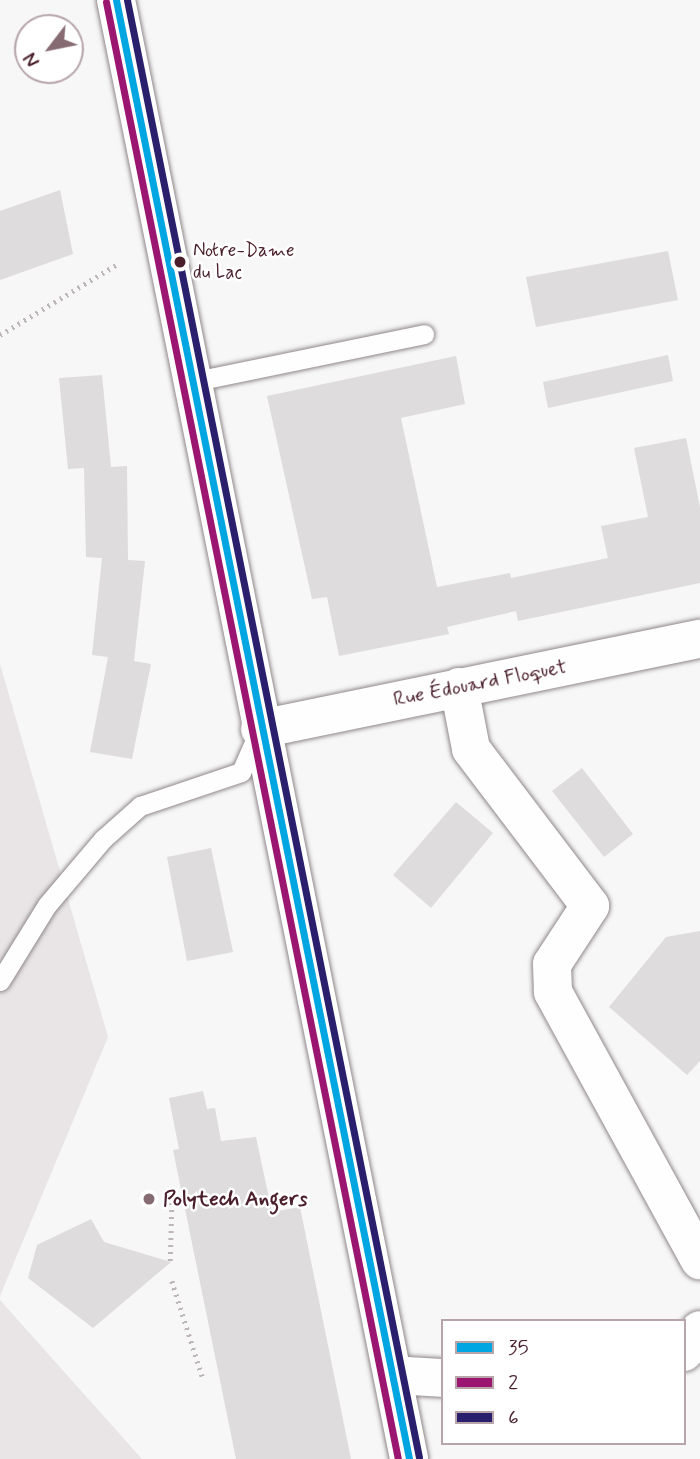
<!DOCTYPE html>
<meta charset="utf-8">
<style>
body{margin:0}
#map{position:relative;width:700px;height:1459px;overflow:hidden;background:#f7f7f7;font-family:Mynerve,sans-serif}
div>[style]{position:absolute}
.green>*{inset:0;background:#e9e5e6}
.building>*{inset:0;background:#dedcdc}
.path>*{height:4.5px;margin-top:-2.25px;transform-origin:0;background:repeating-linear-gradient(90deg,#bcb6b8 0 2px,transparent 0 7px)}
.roads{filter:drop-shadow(0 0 2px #90888a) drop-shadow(0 0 2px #90888a)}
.lane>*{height:19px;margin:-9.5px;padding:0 9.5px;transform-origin:9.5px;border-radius:9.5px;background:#fefefe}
.street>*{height:38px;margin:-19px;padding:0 19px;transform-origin:19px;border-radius:19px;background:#fefefe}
.bus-1>*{height:7px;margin:-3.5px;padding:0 3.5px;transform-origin:3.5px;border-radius:3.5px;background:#00a6e2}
.bus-2>*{height:7px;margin:-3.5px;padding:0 3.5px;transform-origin:3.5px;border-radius:3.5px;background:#9b1670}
.bus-3>*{height:7px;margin:-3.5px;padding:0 3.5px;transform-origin:3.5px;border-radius:3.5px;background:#291f6c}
.dots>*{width:19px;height:19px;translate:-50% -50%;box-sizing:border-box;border:4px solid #fff;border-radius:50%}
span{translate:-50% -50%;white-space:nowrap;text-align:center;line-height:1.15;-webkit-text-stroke:5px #fff;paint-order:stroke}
.bus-label{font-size:19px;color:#4a1f2b}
.left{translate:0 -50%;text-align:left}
.street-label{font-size:21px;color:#4a1f2b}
.poi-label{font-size:21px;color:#4a1f2b;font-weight:700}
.legend{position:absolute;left:441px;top:1319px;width:245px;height:126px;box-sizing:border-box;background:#fff;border:2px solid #b7a5aa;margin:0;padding:9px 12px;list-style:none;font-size:21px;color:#4a1f2b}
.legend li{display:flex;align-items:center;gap:14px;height:35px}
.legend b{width:35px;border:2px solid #b7a5aa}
.north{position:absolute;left:14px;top:14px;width:70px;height:70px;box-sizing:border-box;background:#fff;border:2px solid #b7a5aa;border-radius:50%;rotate:238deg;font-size:19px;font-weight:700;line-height:28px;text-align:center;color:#4a1f2b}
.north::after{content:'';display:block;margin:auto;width:24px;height:32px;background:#876b72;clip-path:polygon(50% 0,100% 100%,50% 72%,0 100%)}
</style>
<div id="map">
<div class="green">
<i style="clip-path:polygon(0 664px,108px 1037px,0 1296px)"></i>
<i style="clip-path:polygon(0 1300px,142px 1459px,0 1459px)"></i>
</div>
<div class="building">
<i style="clip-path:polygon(60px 190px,73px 254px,0 280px,0 211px)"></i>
<i style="clip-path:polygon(668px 251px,678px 300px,536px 327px,526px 277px)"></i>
<i style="clip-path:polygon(668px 355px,673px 381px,548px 408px,543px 382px)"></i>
<i style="clip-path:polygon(456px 356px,465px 404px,401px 418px,437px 587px,510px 573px,511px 578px,608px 558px,601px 526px,648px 517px,634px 448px,686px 438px,700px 507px,700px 583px,518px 621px,516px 611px,447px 627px,449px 634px,339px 656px,327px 597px,312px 599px,267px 396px)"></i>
<i style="clip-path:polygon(102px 375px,111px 467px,127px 466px,128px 560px,145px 561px,134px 661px,151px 664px,132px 759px,90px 752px,108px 657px,92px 655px,102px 558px,86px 557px,84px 468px,68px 469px,59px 378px)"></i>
<i style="clip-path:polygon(582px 768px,633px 834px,604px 857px,552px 791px)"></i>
<i style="clip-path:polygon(456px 802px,493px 833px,431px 908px,393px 875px)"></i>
<i style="clip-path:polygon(211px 848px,233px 952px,187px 961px,167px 857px)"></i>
<i style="clip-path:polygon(700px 931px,700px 1061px,687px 1075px,609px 1007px,666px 937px)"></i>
<i style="clip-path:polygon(203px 1091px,207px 1109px,215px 1108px,221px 1141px,256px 1137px,272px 1212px,300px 1207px,351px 1459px,236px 1459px,173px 1150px,179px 1149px,169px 1098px)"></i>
<i style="clip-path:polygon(91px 1219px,104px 1242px,171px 1262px,93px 1328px,28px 1278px,37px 1245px)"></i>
</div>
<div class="path">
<i style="left:0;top:335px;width:135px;rotate:-31.1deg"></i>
<i style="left:170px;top:1261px;width:72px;rotate:-88.4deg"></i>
<i style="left:172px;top:1281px;width:103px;rotate:72.4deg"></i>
</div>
<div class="roads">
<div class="lane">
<i style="left:191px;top:382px;width:238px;rotate:-11.6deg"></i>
<i style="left:0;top:981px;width:89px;rotate:-58.3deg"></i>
<i style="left:47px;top:905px;width:87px;rotate:-49.7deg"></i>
<i style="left:103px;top:839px;width:50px;rotate:-41.7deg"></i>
<i style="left:140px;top:806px;width:107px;rotate:-18.6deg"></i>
<i style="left:241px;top:772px;width:43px;rotate:-66.4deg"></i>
</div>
<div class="street">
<i style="left:116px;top:0;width:1488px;rotate:78.64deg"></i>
<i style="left:459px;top:687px;width:63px;rotate:79deg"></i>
<i style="left:471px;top:749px;width:197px;rotate:52.8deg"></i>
<i style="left:590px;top:906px;width:69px;rotate:123.2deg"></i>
<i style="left:552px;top:964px;width:28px;rotate:88deg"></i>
<i style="left:553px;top:992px;width:306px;rotate:61.3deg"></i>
<i style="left:260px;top:729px;width:449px;rotate:-11.6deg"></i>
<i style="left:684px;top:1352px;width:27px;rotate:-54deg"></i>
<i style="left:393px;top:1375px;width:50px;rotate:3.4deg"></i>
</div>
</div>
<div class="bus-1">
<i style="left:116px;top:0;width:1488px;rotate:78.64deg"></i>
</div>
<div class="bus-2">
<i style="left:106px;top:2px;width:1486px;rotate:78.67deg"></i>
</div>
<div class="bus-3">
<i style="left:127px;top:0;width:1486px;rotate:78.67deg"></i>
</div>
<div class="dots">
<i style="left:180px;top:262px;background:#4a1f2b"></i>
<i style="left:149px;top:1199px;background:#876b72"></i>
</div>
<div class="bus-label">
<span class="left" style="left:193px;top:262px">Notre-Dame<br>du Lac</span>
</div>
<div class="street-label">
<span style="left:480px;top:683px;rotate:-11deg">Rue Édouard Floquet</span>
</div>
<div class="poi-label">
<span class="left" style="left:163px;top:1199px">Polytech Angers</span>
</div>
<ul class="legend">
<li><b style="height:9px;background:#00a6e2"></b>35</li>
<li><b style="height:9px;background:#9b1670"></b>2</li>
<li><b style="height:9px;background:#291f6c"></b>6</li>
</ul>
<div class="north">N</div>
</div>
